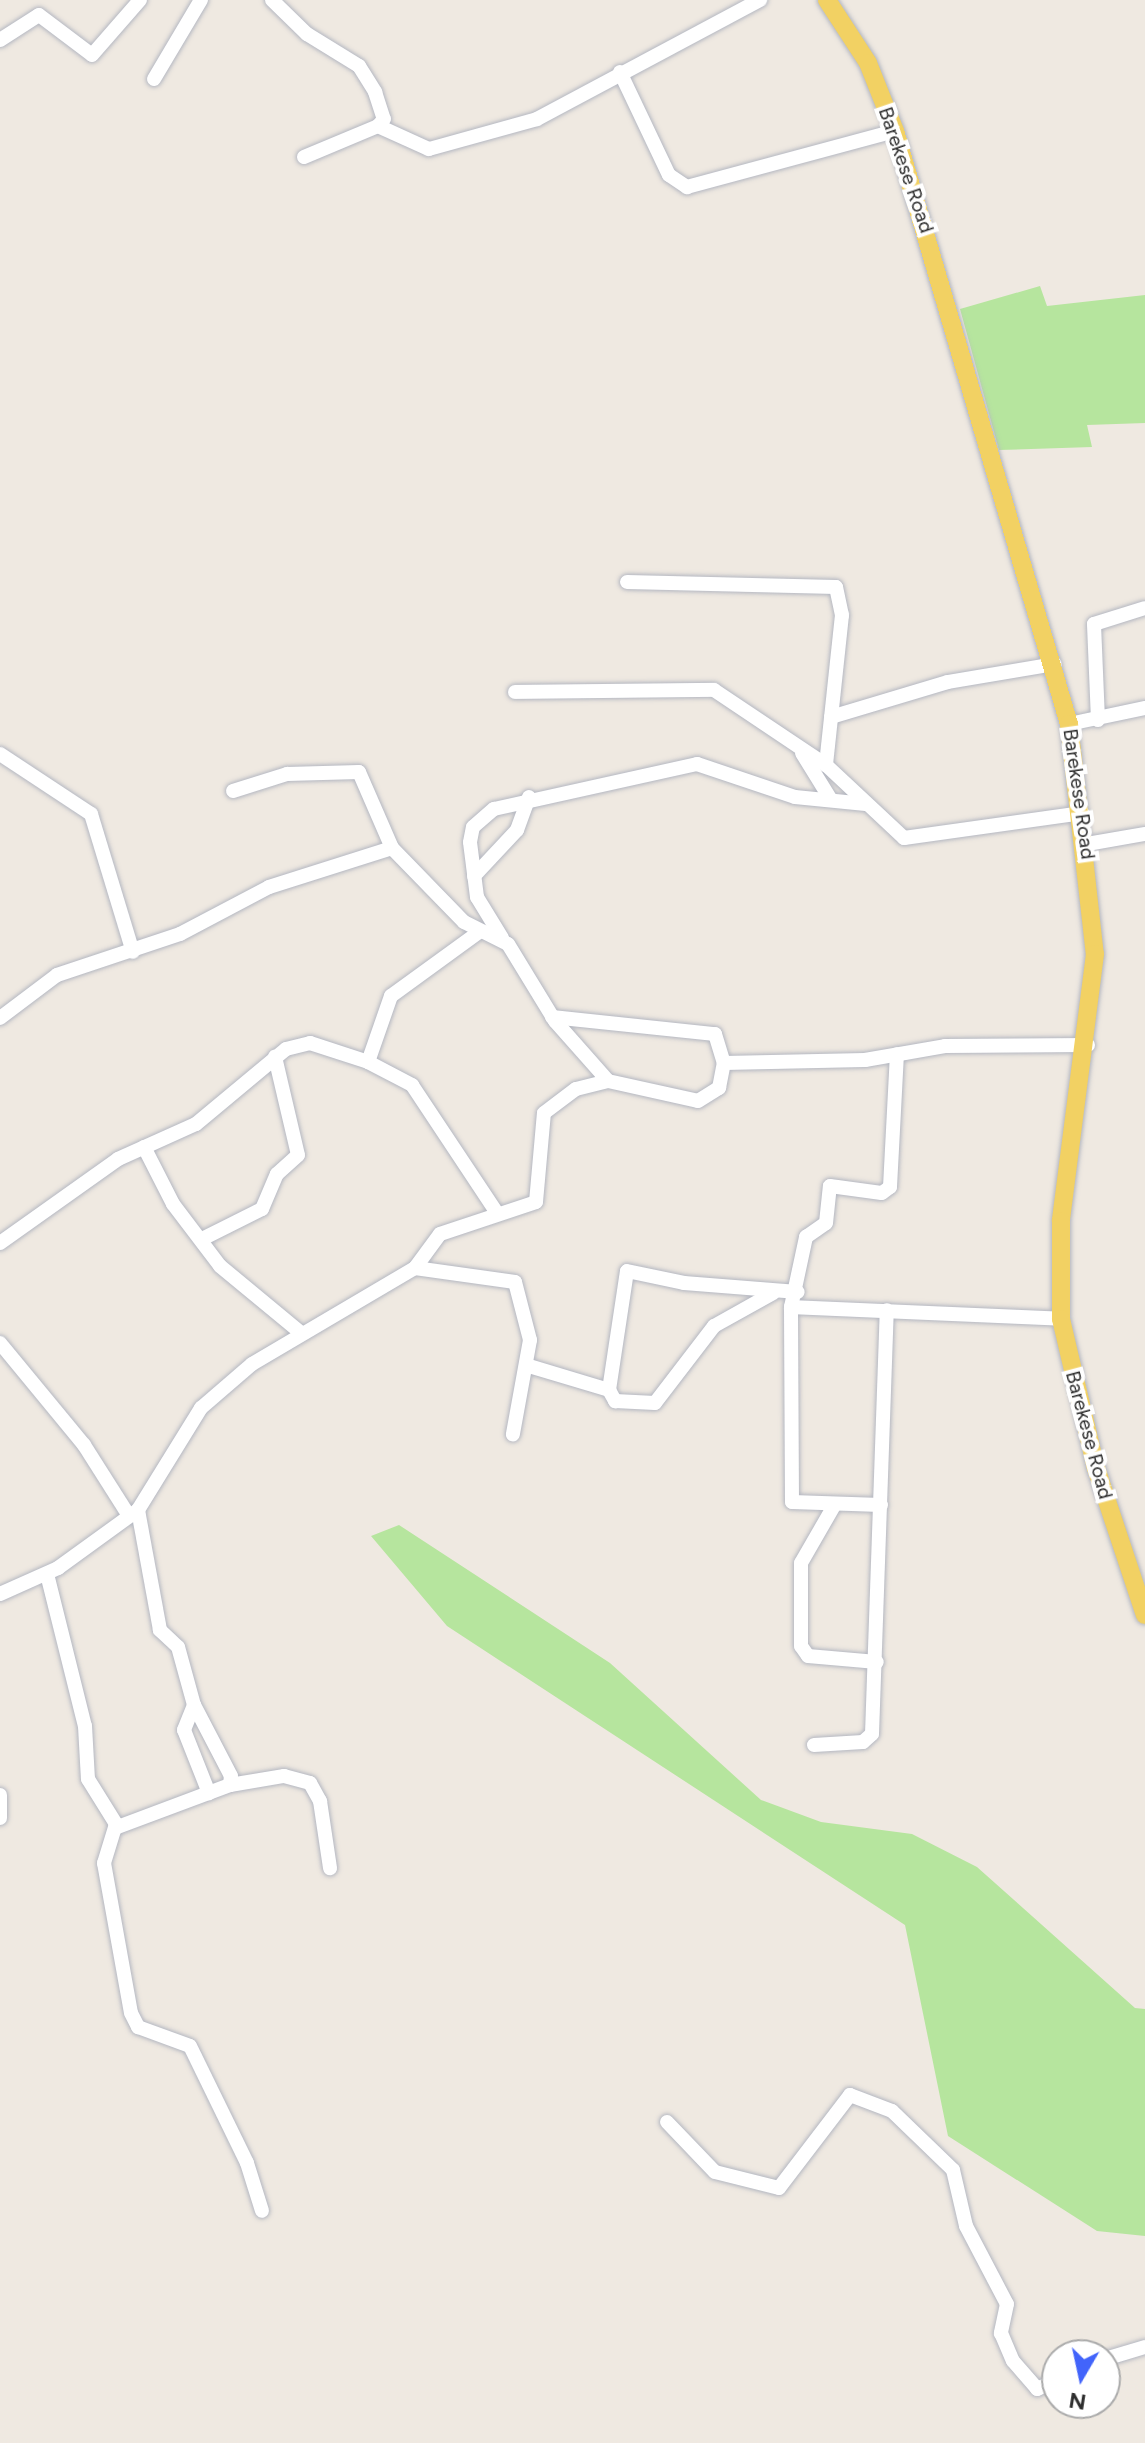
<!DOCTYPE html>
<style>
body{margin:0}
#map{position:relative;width:1145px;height:2443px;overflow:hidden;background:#efe9e1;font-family:Figtree,sans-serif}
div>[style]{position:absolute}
.green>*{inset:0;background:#b6e59e}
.roads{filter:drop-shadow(0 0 2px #b4b7c1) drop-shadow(0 0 2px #b4b7c1)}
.minor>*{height:14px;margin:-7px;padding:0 7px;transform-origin:7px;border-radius:7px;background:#fff}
.major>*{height:18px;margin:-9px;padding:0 9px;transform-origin:9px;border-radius:9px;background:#f2d163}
span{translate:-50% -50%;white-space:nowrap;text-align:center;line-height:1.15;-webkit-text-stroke:8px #fff;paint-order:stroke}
.street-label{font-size:20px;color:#2e2e2e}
.north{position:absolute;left:1041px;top:2339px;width:80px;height:80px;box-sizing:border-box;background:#fff;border:2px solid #ababab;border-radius:50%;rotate:189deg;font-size:22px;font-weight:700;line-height:32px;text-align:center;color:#2e2e2e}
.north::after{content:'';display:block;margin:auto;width:28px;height:36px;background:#4264fb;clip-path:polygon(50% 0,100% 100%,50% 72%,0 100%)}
</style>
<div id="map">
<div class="green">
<i style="clip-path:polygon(1040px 286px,1047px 306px,1145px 295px,1145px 423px,1087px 425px,1092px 447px,999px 450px,960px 309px)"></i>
<i style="clip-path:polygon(399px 1525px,610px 1663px,761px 1800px,821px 1822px,912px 1834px,977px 1867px,1135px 2008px,1145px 2009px,1145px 2236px,1097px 2231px,948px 2136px,905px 1925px,447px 1626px,371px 1536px)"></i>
</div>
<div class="roads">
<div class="minor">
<i style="left:272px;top:0;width:49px;rotate:44.2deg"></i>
<i style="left:307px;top:34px;width:61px;rotate:31.6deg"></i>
<i style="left:359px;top:66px;width:31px;rotate:58deg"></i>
<i style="left:375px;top:92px;width:28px;rotate:72deg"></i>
<i style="left:384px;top:119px;width:9px;rotate:131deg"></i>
<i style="left:0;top:40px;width:46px;rotate:-32.7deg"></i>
<i style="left:39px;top:15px;width:66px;rotate:37deg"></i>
<i style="left:92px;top:55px;width:73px;rotate:-48.9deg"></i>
<i style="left:620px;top:72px;width:114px;rotate:64.6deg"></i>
<i style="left:669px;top:175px;width:22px;rotate:34deg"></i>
<i style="left:687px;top:187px;width:215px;rotate:-15.1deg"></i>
<i style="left:154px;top:79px;width:92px;rotate:-59.3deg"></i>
<i style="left:304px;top:157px;width:80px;rotate:-22.7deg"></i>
<i style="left:378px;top:126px;width:56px;rotate:24.3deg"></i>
<i style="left:429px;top:149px;width:112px;rotate:-15.5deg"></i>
<i style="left:537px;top:119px;width:253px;rotate:-28.1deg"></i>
<i style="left:627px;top:582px;width:209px;rotate:1.4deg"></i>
<i style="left:836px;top:587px;width:29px;rotate:78deg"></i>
<i style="left:842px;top:615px;width:151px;rotate:96.1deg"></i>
<i style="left:515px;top:692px;width:199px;rotate:-0.6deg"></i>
<i style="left:714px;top:690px;width:135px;rotate:33.8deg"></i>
<i style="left:826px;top:765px;width:107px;rotate:43.1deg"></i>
<i style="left:904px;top:838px;width:180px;rotate:-8deg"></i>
<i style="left:831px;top:717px;width:122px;rotate:-16.7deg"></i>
<i style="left:948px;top:682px;width:108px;rotate:-9.6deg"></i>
<i style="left:1098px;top:720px;width:96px;rotate:-92.4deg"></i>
<i style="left:1094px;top:624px;width:53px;rotate:-17.4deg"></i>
<i style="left:1069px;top:724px;width:78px;rotate:-11.9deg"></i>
<i style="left:802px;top:753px;width:55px;rotate:58.3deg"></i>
<i style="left:0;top:754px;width:109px;rotate:33.4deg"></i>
<i style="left:91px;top:814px;width:144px;rotate:73.1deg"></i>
<i style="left:233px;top:791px;width:57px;rotate:-17.5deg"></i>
<i style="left:287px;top:774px;width:72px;rotate:-1.6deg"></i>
<i style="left:359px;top:772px;width:83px;rotate:66.5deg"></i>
<i style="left:392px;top:848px;width:103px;rotate:45.8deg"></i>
<i style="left:464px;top:922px;width:49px;rotate:26.6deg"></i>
<i style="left:508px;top:944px;width:90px;rotate:58.6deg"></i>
<i style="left:555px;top:1021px;width:80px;rotate:48.5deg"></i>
<i style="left:1087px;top:844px;width:59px;rotate:-9.8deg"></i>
<i style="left:474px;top:876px;width:63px;rotate:-46.9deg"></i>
<i style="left:517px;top:830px;width:35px;rotate:-70deg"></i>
<i style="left:502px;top:938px;width:48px;rotate:-121.4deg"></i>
<i style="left:477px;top:897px;width:55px;rotate:-97.3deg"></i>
<i style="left:470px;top:842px;width:15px;rotate:-79deg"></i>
<i style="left:473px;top:827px;width:28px;rotate:-41deg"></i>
<i style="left:494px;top:809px;width:208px;rotate:-12.5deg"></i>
<i style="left:697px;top:764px;width:103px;rotate:18.6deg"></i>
<i style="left:795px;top:797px;width:71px;rotate:5.6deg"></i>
<i style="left:552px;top:1017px;width:164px;rotate:6deg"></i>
<i style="left:715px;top:1034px;width:30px;rotate:73deg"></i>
<i style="left:0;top:1018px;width:71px;rotate:-37deg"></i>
<i style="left:57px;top:975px;width:130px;rotate:-18.4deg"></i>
<i style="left:180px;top:934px;width:101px;rotate:-27.8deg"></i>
<i style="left:269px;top:887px;width:129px;rotate:-17.6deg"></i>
<i style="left:368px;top:1062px;width:50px;rotate:27.6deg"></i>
<i style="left:412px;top:1085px;width:154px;rotate:56.4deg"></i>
<i style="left:144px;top:1147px;width:64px;rotate:63deg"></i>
<i style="left:173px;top:1204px;width:78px;rotate:52.8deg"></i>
<i style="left:220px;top:1266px;width:105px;rotate:39.6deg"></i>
<i style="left:202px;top:1239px;width:67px;rotate:-26.6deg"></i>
<i style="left:262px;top:1209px;width:38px;rotate:-67deg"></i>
<i style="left:277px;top:1174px;width:28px;rotate:-42deg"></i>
<i style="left:298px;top:1155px;width:101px;rotate:-103.2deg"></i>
<i style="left:0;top:1243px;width:145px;rotate:-35.4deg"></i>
<i style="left:118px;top:1159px;width:85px;rotate:-24.2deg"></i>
<i style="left:196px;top:1124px;width:117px;rotate:-39.8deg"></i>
<i style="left:286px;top:1049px;width:25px;rotate:-14deg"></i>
<i style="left:310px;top:1043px;width:61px;rotate:18.1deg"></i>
<i style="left:368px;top:1062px;width:70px;rotate:-70.8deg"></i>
<i style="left:391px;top:996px;width:109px;rotate:-36deg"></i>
<i style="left:415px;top:1268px;width:101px;rotate:8deg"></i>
<i style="left:515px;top:1282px;width:60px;rotate:75.5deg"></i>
<i style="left:530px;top:1340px;width:96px;rotate:100.3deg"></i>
<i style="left:791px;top:1307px;width:270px;rotate:2.5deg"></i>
<i style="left:0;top:1343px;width:132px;rotate:50.5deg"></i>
<i style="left:84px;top:1445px;width:84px;rotate:57.6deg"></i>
<i style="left:529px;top:1366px;width:84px;rotate:16.7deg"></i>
<i style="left:609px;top:1390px;width:120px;rotate:-81.4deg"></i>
<i style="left:627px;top:1271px;width:58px;rotate:11.9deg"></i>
<i style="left:684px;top:1283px;width:114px;rotate:4.5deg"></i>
<i style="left:609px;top:1390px;width:13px;rotate:61deg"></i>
<i style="left:615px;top:1401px;width:40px;rotate:2.9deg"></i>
<i style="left:655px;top:1403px;width:97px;rotate:-52.5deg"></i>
<i style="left:714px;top:1326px;width:68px;rotate:-29.2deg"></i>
<i style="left:835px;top:1504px;width:68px;rotate:120deg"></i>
<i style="left:801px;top:1563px;width:83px;rotate:90deg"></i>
<i style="left:801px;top:1646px;width:12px;rotate:55deg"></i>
<i style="left:808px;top:1656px;width:69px;rotate:5deg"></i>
<i style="left:881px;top:1505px;width:89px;rotate:-178.1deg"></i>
<i style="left:792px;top:1502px;width:195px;rotate:-90.3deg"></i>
<i style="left:791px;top:1307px;width:72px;rotate:-77.9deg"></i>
<i style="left:806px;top:1237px;width:24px;rotate:-35deg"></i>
<i style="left:826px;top:1223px;width:37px;rotate:-84deg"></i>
<i style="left:830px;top:1186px;width:52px;rotate:7.7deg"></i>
<i style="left:882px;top:1193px;width:10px;rotate:-37deg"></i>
<i style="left:890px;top:1187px;width:133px;rotate:-87deg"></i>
<i style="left:47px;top:1574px;width:157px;rotate:76deg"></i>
<i style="left:85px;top:1726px;width:53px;rotate:86.8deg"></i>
<i style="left:88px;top:1779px;width:53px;rotate:58.1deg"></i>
<i style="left:116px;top:1824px;width:41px;rotate:107.1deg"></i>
<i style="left:104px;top:1863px;width:152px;rotate:79.8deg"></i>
<i style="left:131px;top:2013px;width:16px;rotate:63deg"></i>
<i style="left:138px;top:2027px;width:55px;rotate:20.1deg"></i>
<i style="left:190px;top:2046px;width:130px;rotate:64deg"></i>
<i style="left:247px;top:2163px;width:50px;rotate:72.6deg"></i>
<i style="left:0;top:1594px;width:64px;rotate:-24.1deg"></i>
<i style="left:58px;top:1568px;width:99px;rotate:-35.9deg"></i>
<i style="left:138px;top:1510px;width:120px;rotate:-58.3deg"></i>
<i style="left:201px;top:1408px;width:67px;rotate:-40.8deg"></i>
<i style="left:252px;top:1364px;width:189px;rotate:-30.5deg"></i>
<i style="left:415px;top:1268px;width:42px;rotate:-53.7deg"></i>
<i style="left:440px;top:1234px;width:101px;rotate:-18.4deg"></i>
<i style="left:536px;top:1202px;width:89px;rotate:-84.9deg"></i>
<i style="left:544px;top:1113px;width:40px;rotate:-37deg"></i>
<i style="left:576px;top:1089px;width:33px;rotate:-14deg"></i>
<i style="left:608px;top:1081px;width:92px;rotate:12.5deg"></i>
<i style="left:698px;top:1101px;width:25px;rotate:-32deg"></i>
<i style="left:719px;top:1088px;width:25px;rotate:-79deg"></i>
<i style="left:724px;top:1063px;width:141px;rotate:-1.2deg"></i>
<i style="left:865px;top:1060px;width:81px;rotate:-9.9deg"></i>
<i style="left:945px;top:1046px;width:143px;rotate:-0.4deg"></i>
<i style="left:194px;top:1705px;width:27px;rotate:112deg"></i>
<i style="left:184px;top:1730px;width:68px;rotate:68.4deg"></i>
<i style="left:814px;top:1745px;width:49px;rotate:-3.5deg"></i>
<i style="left:863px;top:1742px;width:12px;rotate:-42deg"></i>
<i style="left:872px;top:1734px;width:424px;rotate:-88deg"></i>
<i style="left:230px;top:1785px;width:55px;rotate:-9.5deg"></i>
<i style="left:284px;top:1776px;width:27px;rotate:15deg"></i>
<i style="left:310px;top:1783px;width:21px;rotate:61deg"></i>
<i style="left:320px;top:1801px;width:68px;rotate:81.5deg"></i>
<i style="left:0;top:1795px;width:23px;rotate:90deg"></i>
<i style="left:115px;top:1828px;width:123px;rotate:-20.5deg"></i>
<i style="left:230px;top:1785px;width:9px;rotate:-84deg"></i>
<i style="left:231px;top:1776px;width:80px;rotate:-117.5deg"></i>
<i style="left:194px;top:1705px;width:60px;rotate:-105.4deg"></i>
<i style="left:178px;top:1647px;width:25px;rotate:-137deg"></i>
<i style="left:160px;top:1630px;width:122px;rotate:-100.4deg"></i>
<i style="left:667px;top:2122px;width:69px;rotate:46.2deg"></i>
<i style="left:715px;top:2172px;width:66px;rotate:14deg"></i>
<i style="left:779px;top:2188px;width:117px;rotate:-52.6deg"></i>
<i style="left:850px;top:2095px;width:45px;rotate:20.9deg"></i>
<i style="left:892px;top:2111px;width:85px;rotate:44deg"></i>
<i style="left:953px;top:2170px;width:57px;rotate:76.9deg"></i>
<i style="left:966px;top:2226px;width:88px;rotate:62.3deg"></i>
<i style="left:1007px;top:2304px;width:30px;rotate:102deg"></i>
<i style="left:1001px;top:2333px;width:30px;rotate:67deg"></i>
<i style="left:1013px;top:2361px;width:37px;rotate:49deg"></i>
<i style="left:1037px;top:2389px;width:22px;rotate:-24deg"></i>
<i style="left:1105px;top:2359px;width:42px;rotate:-16.7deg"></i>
</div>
<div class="major">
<i style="left:827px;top:0;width:75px;rotate:56.9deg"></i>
<i style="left:868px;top:63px;width:73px;rotate:68.3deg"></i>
<i style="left:895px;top:131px;width:618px;rotate:73.65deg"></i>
<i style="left:1069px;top:724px;width:231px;rotate:83.6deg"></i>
<i style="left:1095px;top:954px;width:269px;rotate:97.3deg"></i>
<i style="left:1061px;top:1221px;width:98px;rotate:90deg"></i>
<i style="left:1061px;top:1319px;width:153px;rotate:76.8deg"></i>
<i style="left:1096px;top:1468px;width:155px;rotate:71.6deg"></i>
</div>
</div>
<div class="street-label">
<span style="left:906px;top:170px;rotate:71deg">Barekese Road</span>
<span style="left:1079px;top:794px;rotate:82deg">Barekese Road</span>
<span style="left:1089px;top:1435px;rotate:75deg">Barekese Road</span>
</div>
<div class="north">N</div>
</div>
